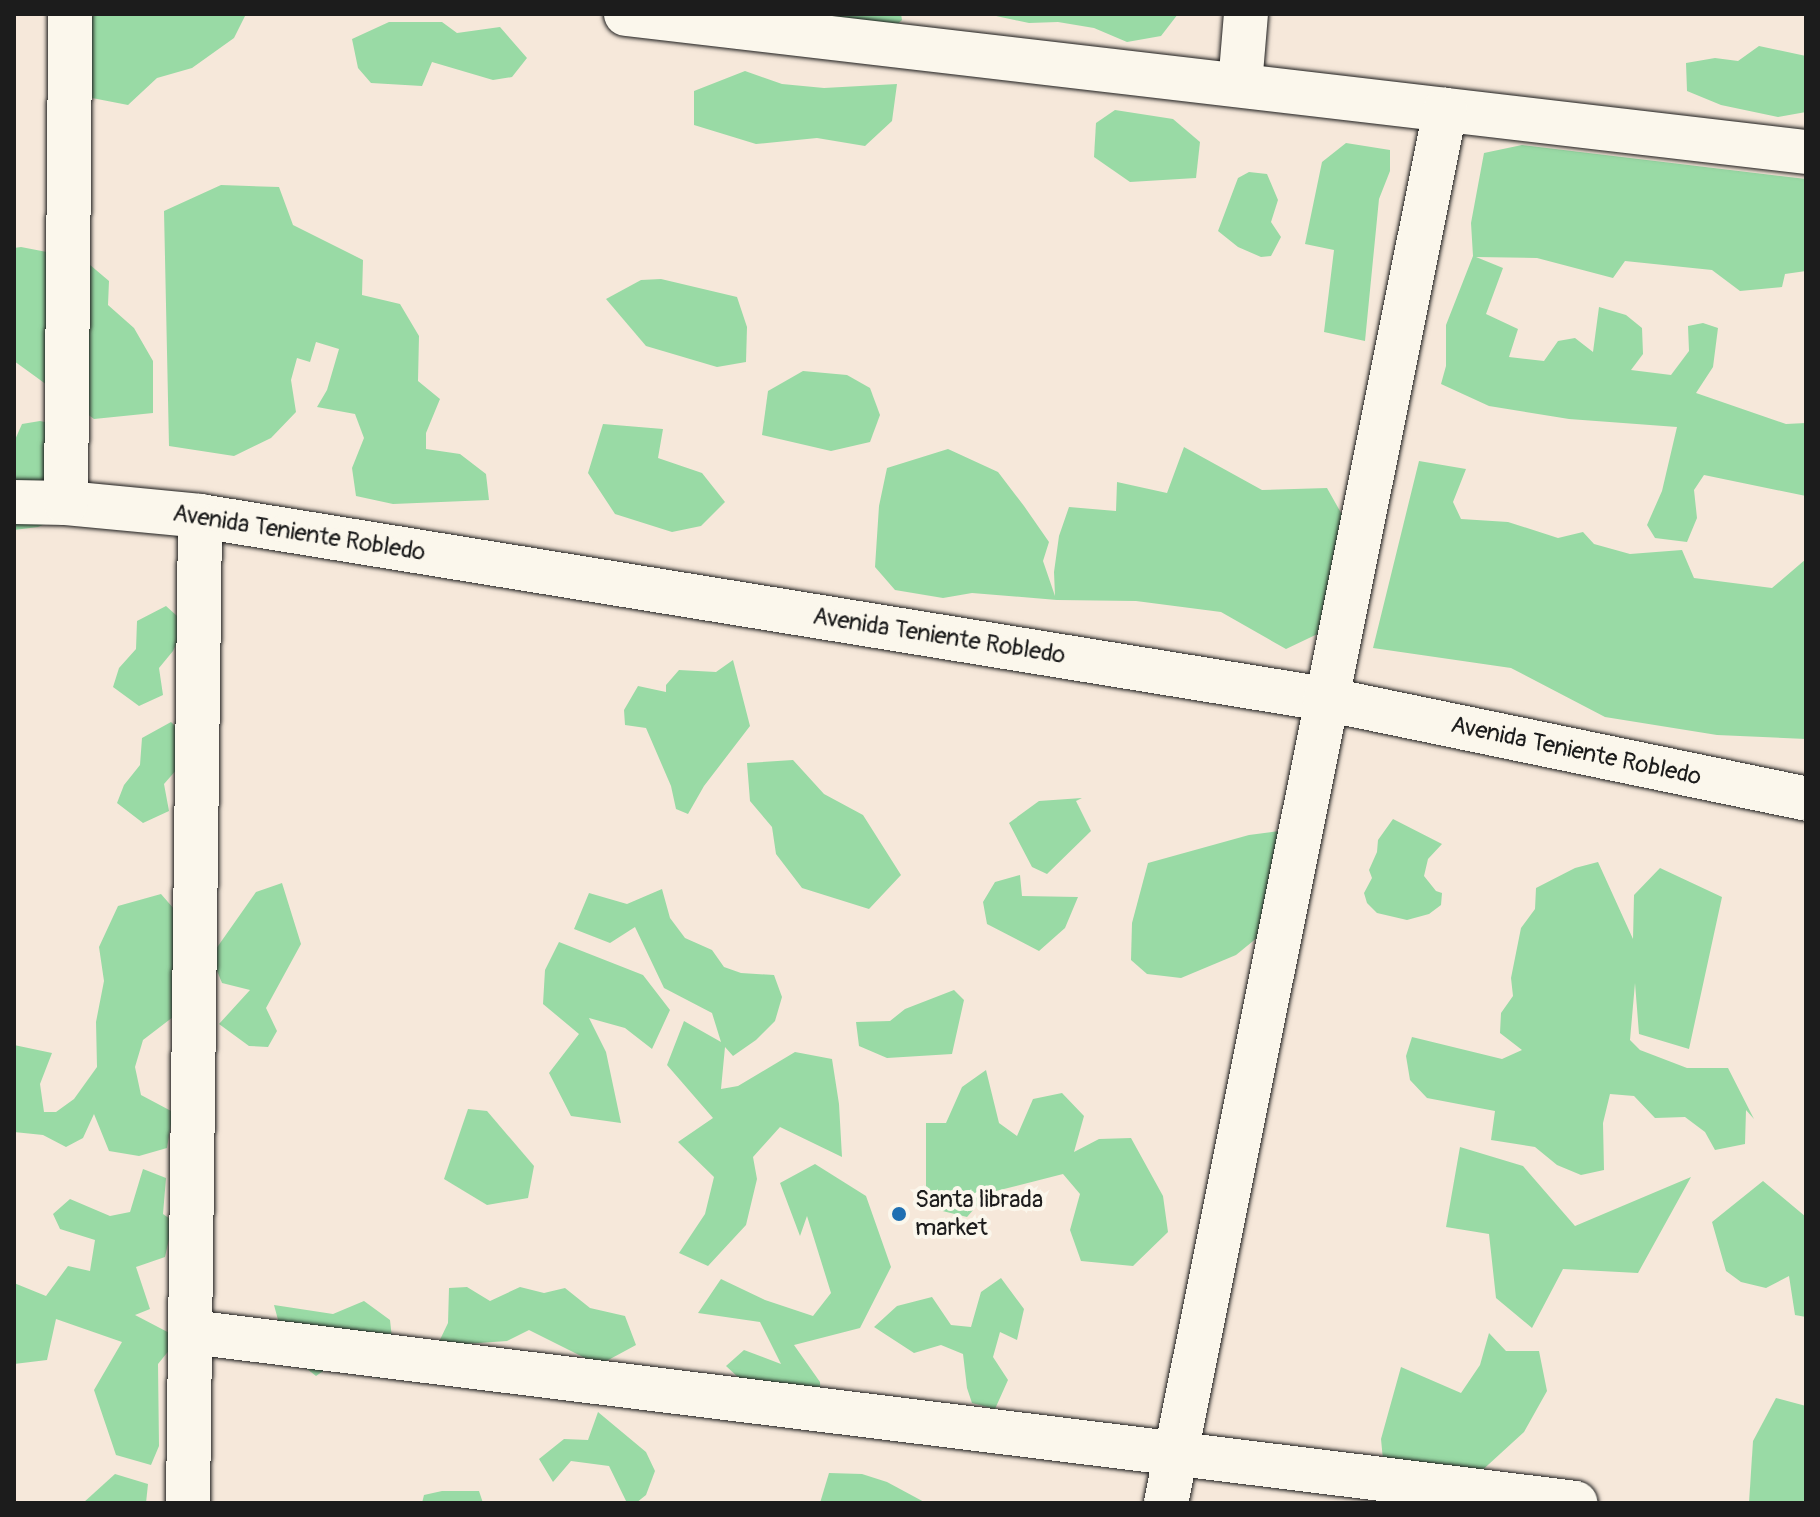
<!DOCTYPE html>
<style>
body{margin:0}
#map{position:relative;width:1820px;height:1517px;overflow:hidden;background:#f6e8da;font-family:Pangolin,sans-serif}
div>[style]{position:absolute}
.green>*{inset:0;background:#99daa5}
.roads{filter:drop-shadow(0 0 2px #1c1c1c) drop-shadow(0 0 2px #1c1c1c)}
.minor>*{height:44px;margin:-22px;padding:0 22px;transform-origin:22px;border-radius:22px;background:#fbf7ec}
.dots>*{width:22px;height:22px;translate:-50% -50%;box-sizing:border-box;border:4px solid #fbf7ec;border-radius:50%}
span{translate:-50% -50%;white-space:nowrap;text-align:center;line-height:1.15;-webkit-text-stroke:8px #fbf7ec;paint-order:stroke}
.street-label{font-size:24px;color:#1c1c1c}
.poi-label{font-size:24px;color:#1c1c1c}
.left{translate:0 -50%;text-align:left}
.frame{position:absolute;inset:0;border:16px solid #1c1c1c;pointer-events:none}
</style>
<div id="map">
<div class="green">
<i style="clip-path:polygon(96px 14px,246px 14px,234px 38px,192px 68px,157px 78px,128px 105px,92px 98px,77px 52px,88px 20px)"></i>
<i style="clip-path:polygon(748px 14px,901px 14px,902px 20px,891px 30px)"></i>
<i style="clip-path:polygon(987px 14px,1178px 14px,1161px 36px,1127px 42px,1094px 28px,1058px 22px,1029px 23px)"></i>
<i style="clip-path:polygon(389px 22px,442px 22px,457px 33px,500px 27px,527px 58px,512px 77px,493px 80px,432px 62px,422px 86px,371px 83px,358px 68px,352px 39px)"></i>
<i style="clip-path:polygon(1759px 46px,1806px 56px,1806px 112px,1778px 117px,1721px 105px,1687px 91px,1686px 63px,1715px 58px,1738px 61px)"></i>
<i style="clip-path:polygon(745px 71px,782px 84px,824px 88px,897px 84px,892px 121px,865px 146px,817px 138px,756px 144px,694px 125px,694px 91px)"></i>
<i style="clip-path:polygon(1115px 110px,1173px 119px,1200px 142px,1196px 178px,1130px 182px,1094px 157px,1096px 123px)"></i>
<i style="clip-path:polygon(1346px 143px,1390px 150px,1390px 171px,1379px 199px,1365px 341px,1324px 332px,1334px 250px,1305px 244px,1322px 162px)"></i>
<i style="clip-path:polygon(1522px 145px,1806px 179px,1806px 271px,1785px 274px,1782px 287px,1740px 291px,1712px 270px,1625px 261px,1613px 278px,1537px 258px,1476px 257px,1503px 268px,1486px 314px,1518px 329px,1509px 357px,1544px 361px,1558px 341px,1575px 338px,1593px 352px,1599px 307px,1626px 315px,1642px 328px,1643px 354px,1631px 370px,1671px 375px,1689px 351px,1688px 326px,1703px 323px,1718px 328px,1713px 367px,1696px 393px,1786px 424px,1806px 423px,1806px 496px,1704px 475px,1694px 490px,1697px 518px,1687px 542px,1655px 538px,1647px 525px,1662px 491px,1677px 427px,1569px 419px,1489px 406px,1441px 384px,1446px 366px,1446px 325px,1473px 256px,1471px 223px,1484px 153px)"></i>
<i style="clip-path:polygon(1249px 172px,1267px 174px,1278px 200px,1271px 222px,1281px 237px,1271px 256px,1261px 257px,1238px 247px,1218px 231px,1238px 178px)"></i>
<i style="clip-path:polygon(221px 185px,279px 187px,293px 225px,363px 260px,362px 295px,400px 304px,419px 336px,418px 381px,440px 399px,426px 433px,426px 449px,460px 454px,486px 474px,489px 500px,393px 504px,356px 496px,352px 468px,364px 438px,355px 414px,317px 407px,327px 390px,339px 349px,316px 342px,310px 362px,297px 358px,291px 380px,296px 412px,271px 438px,234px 456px,169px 446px,164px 211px)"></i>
<i style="clip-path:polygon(21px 247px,83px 259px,109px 281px,108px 305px,134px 328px,153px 361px,153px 413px,94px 419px,14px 361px,14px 248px)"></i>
<i style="clip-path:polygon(661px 279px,737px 297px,747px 327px,746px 362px,717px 367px,646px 346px,606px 299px,641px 280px)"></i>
<i style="clip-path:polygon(803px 371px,847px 375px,870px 388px,880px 415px,870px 442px,831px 451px,762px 435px,768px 391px)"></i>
<i style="clip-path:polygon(40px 421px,80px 429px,73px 512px,38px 527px,14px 530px,14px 442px,22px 424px)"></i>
<i style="clip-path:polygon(603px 424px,663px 429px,658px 458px,702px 473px,725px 502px,701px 526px,672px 532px,615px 514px,588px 473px)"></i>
<i style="clip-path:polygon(1184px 447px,1262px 490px,1327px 488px,1349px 527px,1328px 629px,1286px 649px,1221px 612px,1136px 601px,1057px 600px,972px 593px,943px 598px,895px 590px,875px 567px,879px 506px,887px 468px,948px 449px,998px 472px,1024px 506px,1049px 542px,1043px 561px,1055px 596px,1054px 572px,1059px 536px,1069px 507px,1116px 511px,1117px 482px,1167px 493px)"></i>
<i style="clip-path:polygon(1419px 461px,1466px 469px,1453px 502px,1461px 519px,1508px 522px,1558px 538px,1583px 532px,1594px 544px,1630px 554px,1682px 550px,1694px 578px,1772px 588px,1806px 559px,1806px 739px,1717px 735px,1605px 717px,1511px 668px,1373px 648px)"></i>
<i style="clip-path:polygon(166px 606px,186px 624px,173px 651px,159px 668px,163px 695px,139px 706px,113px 687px,119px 668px,136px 649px,137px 621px)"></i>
<i style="clip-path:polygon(733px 660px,750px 726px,704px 786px,688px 814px,676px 809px,671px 786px,646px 728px,625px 725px,624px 710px,638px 686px,666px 692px,666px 685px,679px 670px,716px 672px)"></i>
<i style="clip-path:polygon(171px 722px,190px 740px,178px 768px,164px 784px,169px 811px,143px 823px,117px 803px,124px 785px,140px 765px,142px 738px)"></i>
<i style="clip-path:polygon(793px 760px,824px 794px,863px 815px,901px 875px,869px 909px,802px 888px,776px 854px,772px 827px,750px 801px,747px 763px)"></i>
<i style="clip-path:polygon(1082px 798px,1076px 801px,1091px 831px,1047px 874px,1032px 867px,1009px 823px,1039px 801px)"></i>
<i style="clip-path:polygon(1393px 819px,1442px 844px,1428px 859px,1424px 876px,1436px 891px,1442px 893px,1441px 905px,1429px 914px,1407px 920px,1377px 913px,1367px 903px,1364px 893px,1372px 878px,1369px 870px,1377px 852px,1378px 840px)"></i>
<i style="clip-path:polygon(1279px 831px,1258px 937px,1236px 955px,1181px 978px,1147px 974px,1131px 960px,1132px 923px,1148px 863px,1249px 835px)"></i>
<i style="clip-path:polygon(1598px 862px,1633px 939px,1634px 895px,1660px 868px,1722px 897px,1689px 1049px,1639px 1034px,1635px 983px,1630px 1040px,1640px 1050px,1687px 1068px,1728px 1068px,1754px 1119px,1746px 1110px,1745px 1144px,1715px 1150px,1705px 1132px,1685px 1117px,1655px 1118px,1634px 1096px,1610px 1094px,1603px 1123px,1604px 1170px,1581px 1175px,1557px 1165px,1535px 1147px,1491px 1140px,1495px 1111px,1427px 1098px,1410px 1080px,1406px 1056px,1412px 1037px,1502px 1059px,1522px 1050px,1500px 1033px,1501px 1013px,1513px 996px,1511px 978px,1521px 928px,1535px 909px,1536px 888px,1575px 868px)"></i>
<i style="clip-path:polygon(1020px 875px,1022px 896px,1078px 897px,1065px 928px,1039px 951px,987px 924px,983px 902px,995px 882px)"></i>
<i style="clip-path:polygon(282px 883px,301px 944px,266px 1008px,277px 1031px,268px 1047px,249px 1046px,219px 1024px,250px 990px,222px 983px,211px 956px,256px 892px)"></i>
<i style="clip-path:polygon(662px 889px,670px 918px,685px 938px,712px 950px,724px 967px,741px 973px,774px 975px,782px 997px,775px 1021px,756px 1040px,733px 1056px,725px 1047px,721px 1089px,738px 1086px,795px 1052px,832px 1059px,839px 1104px,842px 1157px,780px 1127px,753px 1157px,757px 1179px,746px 1225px,708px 1266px,679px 1253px,705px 1214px,714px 1177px,678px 1142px,713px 1118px,667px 1065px,684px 1021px,721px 1042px,712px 1013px,664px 988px,635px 927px,610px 943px,574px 929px,589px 893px,627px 904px)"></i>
<i style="clip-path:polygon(161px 894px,188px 925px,173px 1017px,143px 1040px,135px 1067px,141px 1095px,173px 1112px,167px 1148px,139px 1156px,109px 1151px,94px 1114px,83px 1138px,66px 1147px,43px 1135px,14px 1132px,14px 1045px,52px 1053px,40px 1084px,44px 1112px,56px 1112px,74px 1099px,97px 1067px,96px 1022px,104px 981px,99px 947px,118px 906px)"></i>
<i style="clip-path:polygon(559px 942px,643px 975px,670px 1010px,652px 1049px,625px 1028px,589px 1018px,606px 1052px,621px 1123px,571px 1116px,549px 1073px,579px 1034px,543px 1004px,545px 970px)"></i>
<i style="clip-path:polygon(954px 990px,964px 1000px,952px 1054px,887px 1058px,859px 1046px,856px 1022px,890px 1021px,905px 1009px)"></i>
<i style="clip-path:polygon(986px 1070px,999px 1123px,1017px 1136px,1033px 1099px,1062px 1093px,1084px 1116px,1074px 1152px,1099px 1139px,1131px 1138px,1163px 1196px,1168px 1232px,1133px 1266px,1081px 1261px,1070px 1230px,1080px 1194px,1063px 1174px,988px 1193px,967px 1217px,926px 1207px,926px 1123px,946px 1123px,962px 1087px)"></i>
<i style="clip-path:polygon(468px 1109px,487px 1111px,534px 1166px,528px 1198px,487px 1205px,444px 1179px)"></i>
<i style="clip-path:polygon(1460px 1147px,1523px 1166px,1575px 1226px,1691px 1177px,1638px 1273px,1563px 1269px,1532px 1328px,1496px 1298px,1489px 1234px,1446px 1227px)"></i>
<i style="clip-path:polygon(815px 1164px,866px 1196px,891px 1267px,860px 1328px,794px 1345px,820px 1382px,821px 1410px,767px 1404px,726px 1366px,744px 1350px,781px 1364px,760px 1322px,698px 1313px,721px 1279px,765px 1300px,813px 1316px,831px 1293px,807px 1216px,800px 1236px,780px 1183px)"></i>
<i style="clip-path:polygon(143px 1169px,166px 1178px,163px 1214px,173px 1221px,165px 1257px,136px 1267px,150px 1309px,135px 1315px,179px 1338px,158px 1364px,159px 1446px,151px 1465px,116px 1455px,94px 1390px,122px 1342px,56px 1319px,47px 1360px,14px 1364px,14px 1283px,46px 1296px,68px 1266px,90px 1271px,95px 1240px,60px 1229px,53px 1214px,70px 1199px,110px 1216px,130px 1212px)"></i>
<i style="clip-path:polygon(1763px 1181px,1806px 1217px,1806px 1317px,1795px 1315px,1789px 1276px,1766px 1288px,1741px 1282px,1726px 1271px,1712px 1222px)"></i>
<i style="clip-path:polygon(1001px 1278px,1024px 1309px,1017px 1340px,1000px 1332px,993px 1357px,1008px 1380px,995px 1409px,972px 1403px,967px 1388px,963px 1354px,941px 1345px,914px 1353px,874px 1327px,897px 1306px,932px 1297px,951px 1325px,971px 1327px,981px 1292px)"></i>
<i style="clip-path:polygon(467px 1287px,490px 1301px,520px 1287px,544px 1293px,565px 1288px,590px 1308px,625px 1316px,636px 1345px,599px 1365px,529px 1330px,507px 1341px,437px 1346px,448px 1323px,449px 1288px)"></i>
<i style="clip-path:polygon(364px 1301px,390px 1320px,394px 1357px,379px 1378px,332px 1365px,316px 1376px,287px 1353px,274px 1305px,333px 1314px)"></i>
<i style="clip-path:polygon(1489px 1333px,1506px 1351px,1539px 1351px,1547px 1391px,1524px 1432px,1477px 1475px,1383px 1460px,1381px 1439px,1401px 1367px,1461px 1393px,1480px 1365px)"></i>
<i style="clip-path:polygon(1776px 1398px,1806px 1406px,1806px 1503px,1749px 1503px,1753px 1441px)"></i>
<i style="clip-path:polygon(598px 1412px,646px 1452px,655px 1471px,646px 1495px,636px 1503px,627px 1503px,609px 1466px,571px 1461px,553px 1482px,539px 1459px,564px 1439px,588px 1440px)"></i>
<i style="clip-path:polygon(829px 1473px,862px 1474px,887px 1482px,926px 1503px,820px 1503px)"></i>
<i style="clip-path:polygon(115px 1474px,148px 1484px,146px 1503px,83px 1503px)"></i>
<i style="clip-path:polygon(442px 1491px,479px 1491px,483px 1503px,422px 1503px,424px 1495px)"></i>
</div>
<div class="roads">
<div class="minor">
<i style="left:626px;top:14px;width:1188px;rotate:6.67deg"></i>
<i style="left:1240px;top:85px;width:71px;rotate:-85.2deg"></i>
<i style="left:14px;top:502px;width:52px;rotate:1.1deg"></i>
<i style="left:66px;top:503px;width:135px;rotate:5.5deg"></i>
<i style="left:200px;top:516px;width:1140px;rotate:9.24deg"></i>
<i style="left:1325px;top:699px;width:491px;rotate:11.7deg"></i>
<i style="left:66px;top:503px;width:489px;rotate:-89.5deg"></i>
<i style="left:191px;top:1332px;width:1395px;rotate:7.04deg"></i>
<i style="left:188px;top:1503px;width:987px;rotate:-89.3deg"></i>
<i style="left:1166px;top:1503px;width:1421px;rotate:-78.67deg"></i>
</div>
</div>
<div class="dots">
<i style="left:899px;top:1214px;background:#1f6fb2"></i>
</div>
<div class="street-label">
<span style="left:299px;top:533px;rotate:9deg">Avenida Teniente Robledo</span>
<span style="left:939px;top:636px;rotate:9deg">Avenida Teniente Robledo</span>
<span style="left:1576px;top:751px;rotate:12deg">Avenida Teniente Robledo</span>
</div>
<div class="poi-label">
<span class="left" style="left:915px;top:1214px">Santa librada<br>market</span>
</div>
<div class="frame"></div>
</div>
